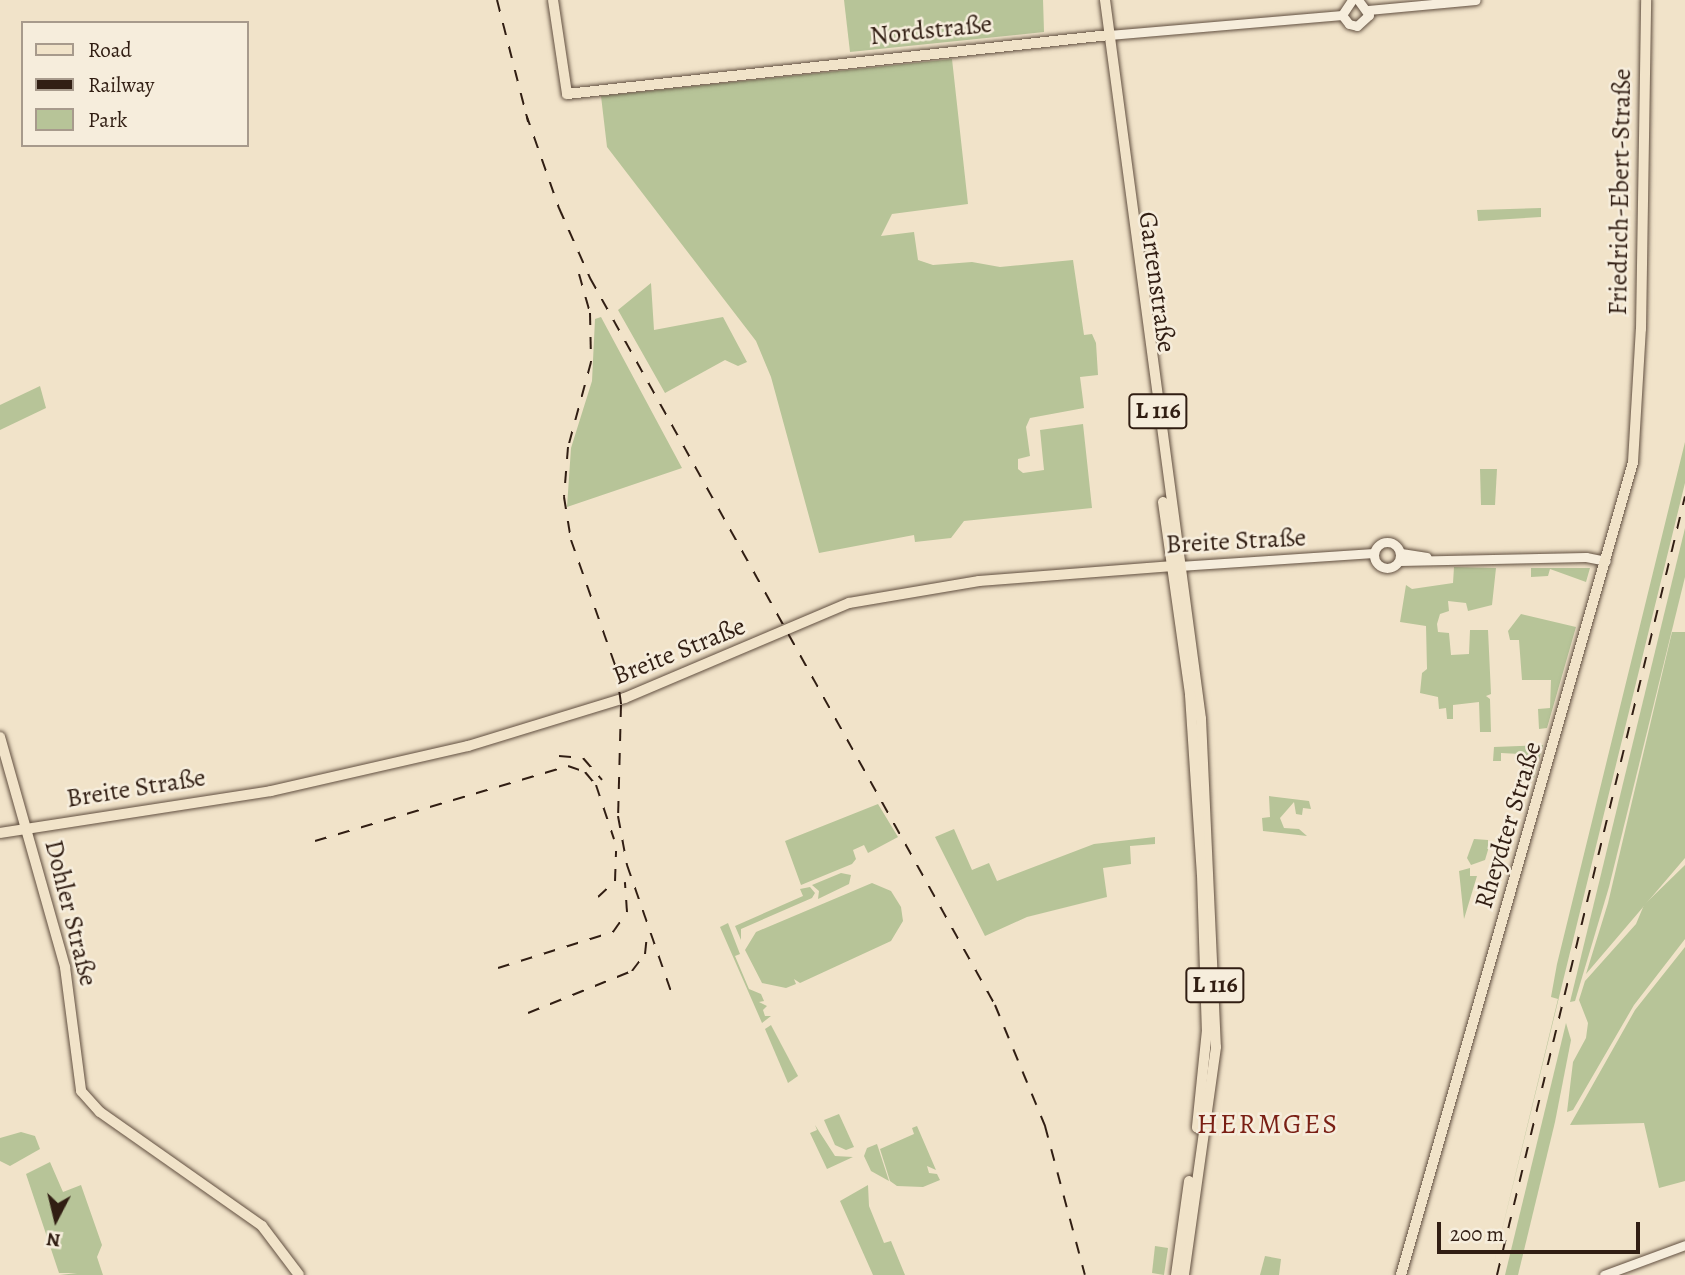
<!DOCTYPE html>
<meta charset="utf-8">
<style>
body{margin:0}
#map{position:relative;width:1685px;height:1275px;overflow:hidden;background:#f1e3c9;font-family:Alegreya,serif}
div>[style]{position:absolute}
.green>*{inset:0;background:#b7c498}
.roads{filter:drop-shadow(0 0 2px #614f40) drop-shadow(0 0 2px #614f40)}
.minor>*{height:9px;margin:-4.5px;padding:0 4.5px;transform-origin:4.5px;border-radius:4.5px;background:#f6eddc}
.minor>.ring{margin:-4.5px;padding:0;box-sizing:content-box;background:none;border:9px solid #f6eddc;border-radius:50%}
.major>*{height:10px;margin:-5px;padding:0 5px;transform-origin:5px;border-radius:5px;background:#f1e3c9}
.rail>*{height:2px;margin-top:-1px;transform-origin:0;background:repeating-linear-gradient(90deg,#311e13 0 12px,transparent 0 24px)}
span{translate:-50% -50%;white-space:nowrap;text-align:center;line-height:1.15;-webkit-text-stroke:5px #f6eddc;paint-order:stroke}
.shield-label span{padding:2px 5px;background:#f6eddc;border:2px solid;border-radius:5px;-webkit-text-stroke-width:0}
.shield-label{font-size:24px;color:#311e13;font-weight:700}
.street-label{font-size:26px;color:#311e13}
.neighbourhood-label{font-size:28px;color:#7a1f14;letter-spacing:2px}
.legend{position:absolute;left:21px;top:21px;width:228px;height:126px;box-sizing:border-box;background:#f6eddc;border:2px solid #a79a8c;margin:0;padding:9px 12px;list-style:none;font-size:21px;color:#311e13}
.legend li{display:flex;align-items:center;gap:14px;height:35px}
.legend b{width:35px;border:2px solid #a79a8c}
.north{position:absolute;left:21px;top:1184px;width:70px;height:70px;-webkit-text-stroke:5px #f6eddc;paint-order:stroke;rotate:187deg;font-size:19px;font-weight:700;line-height:28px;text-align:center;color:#311e13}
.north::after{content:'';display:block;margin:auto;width:24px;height:32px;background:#311e13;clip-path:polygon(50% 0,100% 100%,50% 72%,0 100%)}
.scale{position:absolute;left:1437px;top:1222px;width:203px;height:32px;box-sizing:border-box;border:4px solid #311e13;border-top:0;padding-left:9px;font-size:21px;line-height:24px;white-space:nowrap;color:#311e13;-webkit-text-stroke:5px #f6eddc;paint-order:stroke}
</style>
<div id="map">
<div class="green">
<i style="clip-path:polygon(844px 0,1043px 0,1044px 32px,850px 52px)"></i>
<i style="clip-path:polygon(952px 59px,968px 204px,892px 214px,881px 236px,914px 232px,918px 260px,933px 265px,972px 262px,1000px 267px,1073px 260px,1084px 335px,1092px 334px,1096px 343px,1098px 375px,1080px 377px,1084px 408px,1030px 418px,1026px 427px,1030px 456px,1018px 459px,1018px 469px,1023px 473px,1044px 470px,1040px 430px,1083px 424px,1092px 508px,964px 521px,951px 538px,915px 542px,914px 535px,819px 553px,771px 377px,756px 341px,607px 147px,601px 96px)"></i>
<i style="clip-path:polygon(1541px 208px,1541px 217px,1478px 221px,1477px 210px)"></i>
<i style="clip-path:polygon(651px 283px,654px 330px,723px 317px,747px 362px,738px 366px,725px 360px,665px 393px,618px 310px)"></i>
<i style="clip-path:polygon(601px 317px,682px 468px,567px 507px,571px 448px,592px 381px,595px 319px)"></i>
<i style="clip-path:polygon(40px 386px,46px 408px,0 430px,0 405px)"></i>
<i style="clip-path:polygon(1685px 442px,1685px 483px,1491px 1275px,1558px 999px,1551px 997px,1557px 964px)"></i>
<i style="clip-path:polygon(1480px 469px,1497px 469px,1495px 505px,1481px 505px)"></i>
<i style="clip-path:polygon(1685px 528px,1685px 577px,1609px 887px,1575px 1001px,1570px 1002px)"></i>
<i style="clip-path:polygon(1454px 567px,1496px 568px,1492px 605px,1468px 611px,1466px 603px,1448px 601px,1449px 611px,1440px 614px,1437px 624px,1438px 632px,1449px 633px,1451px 655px,1469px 654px,1470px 630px,1488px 630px,1491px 694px,1486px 696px,1490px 699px,1491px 732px,1480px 732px,1479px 702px,1453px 705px,1453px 719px,1447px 719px,1446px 708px,1439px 709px,1438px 697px,1420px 693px,1422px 673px,1427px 669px,1426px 626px,1400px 622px,1406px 585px,1412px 589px,1453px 583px)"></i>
<i style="clip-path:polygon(1531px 568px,1590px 568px,1586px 582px,1550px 569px,1548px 576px,1531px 577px)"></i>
<i style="clip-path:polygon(1521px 614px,1576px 627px,1547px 728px,1539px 729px,1538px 709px,1550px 708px,1551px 680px,1522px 680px,1519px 640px,1510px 640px,1508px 631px)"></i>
<i style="clip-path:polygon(1672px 632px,1685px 632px,1685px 858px,1586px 974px,1608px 903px)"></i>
<i style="clip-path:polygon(1543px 745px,1534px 778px,1523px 774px,1520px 754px,1501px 753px,1501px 761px,1493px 761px,1494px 747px)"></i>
<i style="clip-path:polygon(1269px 796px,1309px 801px,1311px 809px,1303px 808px,1302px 815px,1296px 814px,1294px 802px,1280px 818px,1284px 828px,1299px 829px,1307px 836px,1263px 831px,1262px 818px,1270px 817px)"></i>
<i style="clip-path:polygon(878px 804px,898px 837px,868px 853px,864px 845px,853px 850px,856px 859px,852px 864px,801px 885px,785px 841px)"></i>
<i style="clip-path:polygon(954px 829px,972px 870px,989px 863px,997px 881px,1094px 844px,1155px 837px,1155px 844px,1130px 846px,1131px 864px,1103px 868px,1107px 897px,1027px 917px,985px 936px,935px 837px)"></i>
<i style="clip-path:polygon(1474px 839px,1488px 840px,1488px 850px,1485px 860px,1471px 865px,1467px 858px)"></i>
<i style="clip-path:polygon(1685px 865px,1685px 939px,1634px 1005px,1573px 1110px,1567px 1112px,1573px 1062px,1586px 1038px,1588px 1023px,1579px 1000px,1585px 981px,1636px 924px,1644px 905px)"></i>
<i style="clip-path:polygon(1470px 868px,1470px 876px,1477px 876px,1464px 919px,1459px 871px)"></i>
<i style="clip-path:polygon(841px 873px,851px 875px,849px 884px,818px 899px,819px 891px,812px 885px)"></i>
<i style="clip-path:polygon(872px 883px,891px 891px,901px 907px,903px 921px,891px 941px,800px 983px,794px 979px,796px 984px,786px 988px,762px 983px,745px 950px,756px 932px)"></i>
<i style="clip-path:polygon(810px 887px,815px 893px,812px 898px,741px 929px,741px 940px,735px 926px,803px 896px,800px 889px)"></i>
<i style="clip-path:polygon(728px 923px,740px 954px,735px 956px,749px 989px,761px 994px,764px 1001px,759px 1002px,767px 1006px,763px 1010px,765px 1016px,771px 1016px,762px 1023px,720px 927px)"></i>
<i style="clip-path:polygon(1685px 947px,1685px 1181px,1659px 1188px,1644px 1123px,1570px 1125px,1635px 1010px)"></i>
<i style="clip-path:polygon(1566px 1023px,1571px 1040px,1555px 1122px,1518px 1275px,1505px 1275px)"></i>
<i style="clip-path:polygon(771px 1025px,798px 1076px,788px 1083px,765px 1029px)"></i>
<i style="clip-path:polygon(839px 1114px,854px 1147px,846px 1150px,835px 1145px,824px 1120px)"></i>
<i style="clip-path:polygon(815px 1125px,835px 1156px,853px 1157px,827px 1169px,810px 1133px,817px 1130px)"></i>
<i style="clip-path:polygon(917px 1126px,936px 1170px,927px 1166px,929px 1173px,937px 1174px,940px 1180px,923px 1187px,897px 1186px,890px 1181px,880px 1149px,914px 1134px,912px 1128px)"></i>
<i style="clip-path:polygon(21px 1132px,35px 1136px,40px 1149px,10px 1166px,0 1161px,0 1138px)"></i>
<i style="clip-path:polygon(877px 1144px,889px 1181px,871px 1171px,864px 1156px,867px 1148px)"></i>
<i style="clip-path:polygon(50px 1162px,63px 1192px,81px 1185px,102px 1245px,97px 1257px,103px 1275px,60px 1275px,77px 1273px,59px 1273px,26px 1174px)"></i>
<i style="clip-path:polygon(868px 1185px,869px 1206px,884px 1243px,891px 1241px,905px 1275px,873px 1275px,840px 1201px)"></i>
<i style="clip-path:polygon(1155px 1246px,1168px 1248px,1164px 1275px,1152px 1273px)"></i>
<i style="clip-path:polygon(1265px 1256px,1281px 1259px,1279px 1275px,1260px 1275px)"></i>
</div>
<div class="roads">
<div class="minor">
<i style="left:1352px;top:0;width:18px;rotate:124deg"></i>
<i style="left:1342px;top:15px;width:11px;rotate:52deg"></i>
<i style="left:1349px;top:24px;width:8px;rotate:14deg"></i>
<i style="left:1357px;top:26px;width:16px;rotate:-43deg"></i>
<i style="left:1369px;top:15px;width:19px;rotate:-126deg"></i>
<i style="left:1368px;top:10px;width:108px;rotate:-5.3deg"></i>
<i style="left:1109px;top:35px;width:234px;rotate:-4.9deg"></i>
<i class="ring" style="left:1374px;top:542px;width:17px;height:17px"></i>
<i style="left:1401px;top:553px;width:26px;rotate:9deg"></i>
<i style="left:1400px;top:561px;width:186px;rotate:-1.2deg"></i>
<i style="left:1586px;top:557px;width:20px;rotate:11deg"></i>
<i style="left:1179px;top:566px;width:195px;rotate:-3.8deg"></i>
<i style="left:1604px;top:1275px;width:86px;rotate:-20.3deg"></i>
</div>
<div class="major">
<i style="left:553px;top:0;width:95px;rotate:81.5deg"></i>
<i style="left:567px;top:94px;width:545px;rotate:-6.21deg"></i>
<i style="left:1105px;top:0;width:725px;rotate:82.39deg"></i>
<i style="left:1201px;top:719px;width:328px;rotate:87.4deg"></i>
<i style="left:1216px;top:1047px;width:230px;rotate:98deg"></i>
<i style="left:1163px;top:502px;width:195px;rotate:82deg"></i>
<i style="left:1190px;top:695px;width:180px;rotate:86.2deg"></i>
<i style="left:1202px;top:875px;width:155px;rotate:88.2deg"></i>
<i style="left:1207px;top:1030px;width:98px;rotate:95.9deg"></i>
<i style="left:0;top:737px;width:239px;rotate:74.2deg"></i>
<i style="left:65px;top:967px;width:125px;rotate:82.6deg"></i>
<i style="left:81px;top:1091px;width:28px;rotate:48deg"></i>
<i style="left:100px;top:1112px;width:198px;rotate:35.1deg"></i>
<i style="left:262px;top:1226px;width:61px;rotate:52.9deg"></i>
<i style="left:0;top:833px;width:274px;rotate:-8.8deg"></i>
<i style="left:271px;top:791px;width:202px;rotate:-12.9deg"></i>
<i style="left:468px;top:746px;width:164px;rotate:-17deg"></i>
<i style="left:625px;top:698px;width:243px;rotate:-23deg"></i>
<i style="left:849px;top:603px;width:132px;rotate:-9.6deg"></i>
<i style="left:979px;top:581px;width:198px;rotate:-4.4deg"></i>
<i style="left:1176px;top:1275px;width:95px;rotate:-82.1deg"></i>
<i style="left:1401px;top:1275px;width:845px;rotate:-74.07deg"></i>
<i style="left:1633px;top:462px;width:133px;rotate:-86.6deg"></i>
<i style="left:1641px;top:329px;width:329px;rotate:-89.1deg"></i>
</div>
</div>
<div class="rail">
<i style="left:497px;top:0;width:126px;rotate:75.7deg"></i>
<i style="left:526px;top:114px;width:100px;rotate:70.7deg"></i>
<i style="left:559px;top:208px;width:77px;rotate:66.1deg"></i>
<i style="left:590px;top:278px;width:832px;rotate:60.88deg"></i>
<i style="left:995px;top:1005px;width:131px;rotate:67.5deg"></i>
<i style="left:1045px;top:1126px;width:154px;rotate:75deg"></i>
<i style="left:579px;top:274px;width:41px;rotate:74.2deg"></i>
<i style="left:590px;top:313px;width:49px;rotate:88.8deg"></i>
<i style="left:591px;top:362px;width:88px;rotate:105.1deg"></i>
<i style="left:568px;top:447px;width:50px;rotate:94.6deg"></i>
<i style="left:564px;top:497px;width:44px;rotate:80.8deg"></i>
<i style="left:571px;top:540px;width:136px;rotate:70.6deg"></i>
<i style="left:616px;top:668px;width:37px;rotate:82deg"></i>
<i style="left:621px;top:705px;width:111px;rotate:91.5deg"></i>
<i style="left:618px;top:816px;width:50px;rotate:79.6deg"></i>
<i style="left:627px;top:865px;width:140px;rotate:70.8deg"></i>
<i style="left:559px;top:756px;width:24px;rotate:5deg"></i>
<i style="left:583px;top:758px;width:29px;rotate:49deg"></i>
<i style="left:315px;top:841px;width:264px;rotate:-16.5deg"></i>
<i style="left:568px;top:766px;width:18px;rotate:19deg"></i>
<i style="left:585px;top:772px;width:17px;rotate:50deg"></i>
<i style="left:596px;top:785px;width:57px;rotate:71.6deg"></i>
<i style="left:598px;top:897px;width:23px;rotate:-43deg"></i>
<i style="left:615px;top:881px;width:30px;rotate:-88deg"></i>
<i style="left:498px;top:968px;width:121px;rotate:-17.4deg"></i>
<i style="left:613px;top:932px;width:24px;rotate:-55deg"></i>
<i style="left:627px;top:912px;width:30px;rotate:-94deg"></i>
<i style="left:528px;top:1013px;width:112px;rotate:-22deg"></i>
<i style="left:632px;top:971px;width:21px;rotate:-53deg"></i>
<i style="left:645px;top:954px;width:20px;rotate:-84deg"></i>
<i style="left:1497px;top:1275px;width:801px;rotate:-76.43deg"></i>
</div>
<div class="shield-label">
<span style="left:1158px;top:411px">L 116</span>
<span style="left:1215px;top:985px">L 116</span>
</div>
<div class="street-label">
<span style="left:931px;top:30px;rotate:-6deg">Nordstraße</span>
<span style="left:1620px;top:192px;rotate:-89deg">Friedrich-Ebert-Straße</span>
<span style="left:1157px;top:282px;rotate:82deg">Gartenstraße</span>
<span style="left:1236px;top:541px;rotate:-3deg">Breite Straße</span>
<span style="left:679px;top:651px;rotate:-22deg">Breite Straße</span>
<span style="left:136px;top:788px;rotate:-9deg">Breite Straße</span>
<span style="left:1508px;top:825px;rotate:-73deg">Rheydter Straße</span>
<span style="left:71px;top:913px;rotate:76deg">Dohler Straße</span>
</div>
<div class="neighbourhood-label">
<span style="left:1268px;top:1124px">HERMGES</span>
</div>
<ul class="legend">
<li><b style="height:9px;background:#f1e3c9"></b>Road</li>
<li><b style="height:9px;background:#311e13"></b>Railway</li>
<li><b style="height:19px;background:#b7c498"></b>Park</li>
</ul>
<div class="north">N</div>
<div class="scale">200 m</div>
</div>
